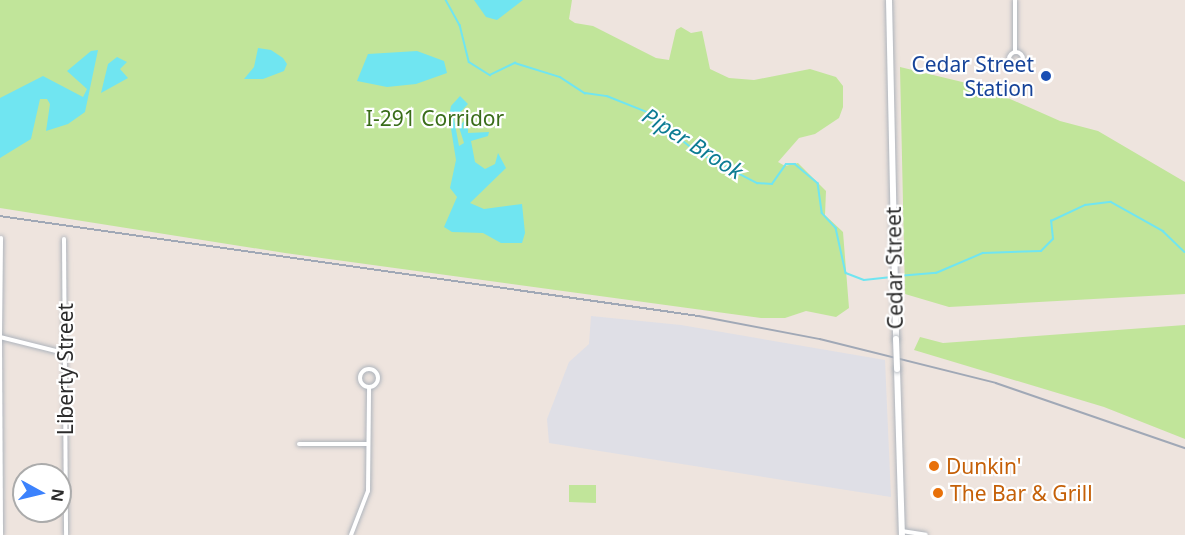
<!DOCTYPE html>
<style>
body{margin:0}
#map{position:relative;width:1185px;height:535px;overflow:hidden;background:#eee4de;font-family:"Noto Sans",sans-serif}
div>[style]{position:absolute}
.industrial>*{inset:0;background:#dfdfe6}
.green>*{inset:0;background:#c1e59a}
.water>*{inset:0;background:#70e5f1}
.stream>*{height:1.5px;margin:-0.75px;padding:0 0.75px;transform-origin:0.75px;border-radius:0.75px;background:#70e5f1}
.roads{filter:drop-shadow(0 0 2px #aeb4bc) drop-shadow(0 0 2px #aeb4bc)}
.minor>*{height:4px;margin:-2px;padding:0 2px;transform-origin:2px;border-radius:2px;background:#fff}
.minor>.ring{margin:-2px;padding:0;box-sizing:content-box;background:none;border:4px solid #fff;border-radius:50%}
.secondary>*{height:6px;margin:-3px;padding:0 3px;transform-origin:3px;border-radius:3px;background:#fff}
.rail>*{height:1.5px;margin:-0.75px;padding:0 0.75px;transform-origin:0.75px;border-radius:0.75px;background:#a0a8b6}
.bridges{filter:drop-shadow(0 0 2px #aeb4bc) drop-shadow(0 0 2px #aeb4bc)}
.secondary-bridge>*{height:6px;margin:-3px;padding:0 3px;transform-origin:3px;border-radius:3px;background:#fff}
.dots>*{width:16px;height:16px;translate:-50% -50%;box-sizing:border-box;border:3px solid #fff;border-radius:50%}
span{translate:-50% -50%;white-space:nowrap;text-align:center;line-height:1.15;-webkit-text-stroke:4.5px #fff;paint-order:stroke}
.transit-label{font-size:21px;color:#164399}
.right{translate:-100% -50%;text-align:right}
.park-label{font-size:21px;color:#396c19}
.street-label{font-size:21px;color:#2c2c2c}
.food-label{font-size:21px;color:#c56008}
.left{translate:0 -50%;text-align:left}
.water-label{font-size:22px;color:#0c7c93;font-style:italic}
.north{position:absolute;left:12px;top:463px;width:60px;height:60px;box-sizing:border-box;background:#fff;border:2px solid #ababab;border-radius:50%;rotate:98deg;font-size:16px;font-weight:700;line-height:24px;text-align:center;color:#2c2c2c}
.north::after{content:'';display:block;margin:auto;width:21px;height:27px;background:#3c82fd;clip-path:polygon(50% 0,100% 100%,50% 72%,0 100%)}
</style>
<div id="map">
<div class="industrial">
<i style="clip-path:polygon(591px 316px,681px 325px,885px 360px,891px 497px,549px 443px,547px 419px,569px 362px,589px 344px)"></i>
</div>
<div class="green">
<i style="clip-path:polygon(0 0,572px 0,569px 19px,575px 23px,593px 26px,656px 58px,669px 60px,676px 30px,681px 27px,691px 33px,702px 31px,710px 69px,729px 78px,754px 80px,810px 69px,836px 77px,843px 86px,843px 107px,839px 118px,815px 134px,799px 138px,778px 162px,785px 166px,798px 163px,826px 191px,825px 215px,843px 232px,849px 308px,836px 317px,806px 311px,785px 318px,761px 318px,285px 253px,0 208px)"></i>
<i style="clip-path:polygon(900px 67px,983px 87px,1060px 121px,1098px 131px,1185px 182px,1185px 294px,949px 307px,905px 294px)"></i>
<i style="clip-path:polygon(1185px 325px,1185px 439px,1104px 407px,914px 350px,920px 337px,943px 343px)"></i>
<i style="clip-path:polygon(569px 485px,596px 485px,596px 503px,569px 502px)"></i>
</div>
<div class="water">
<i style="clip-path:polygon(474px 0,523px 0,497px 20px,486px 17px)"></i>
<i style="clip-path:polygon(258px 48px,271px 50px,283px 58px,287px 64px,284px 71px,263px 79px,244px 79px,254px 67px)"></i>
<i style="clip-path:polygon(98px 50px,85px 112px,68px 124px,46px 131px,50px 104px,47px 99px,40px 99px,31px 139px,0 158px,0 98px,43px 76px,83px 97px,87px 89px,67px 71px,91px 51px)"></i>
<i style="clip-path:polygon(417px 51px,444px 61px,447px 73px,416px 84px,387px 87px,357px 81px,368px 54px)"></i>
<i style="clip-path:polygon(117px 57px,127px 62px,120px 69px,128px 78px,101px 93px,108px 64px)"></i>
<i style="clip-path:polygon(460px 96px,468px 104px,454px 119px,459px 146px,464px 143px,459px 127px,464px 121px,463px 129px,468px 126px,468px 133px,489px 132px,488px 136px,471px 141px,475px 162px,485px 169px,495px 164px,498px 153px,506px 168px,470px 203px,484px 209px,522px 204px,525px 233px,522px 243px,501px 243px,483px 233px,452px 232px,444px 227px,457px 197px,450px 188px,456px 160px,449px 116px,451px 106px)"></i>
</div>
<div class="stream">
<i style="left:446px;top:0;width:29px;rotate:61deg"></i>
<i style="left:460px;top:25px;width:38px;rotate:76deg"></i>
<i style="left:469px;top:62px;width:25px;rotate:32deg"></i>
<i style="left:490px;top:75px;width:28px;rotate:-26deg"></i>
<i style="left:515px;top:63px;width:47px;rotate:17.3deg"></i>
<i style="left:560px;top:77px;width:30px;rotate:33deg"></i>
<i style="left:585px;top:93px;width:22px;rotate:8deg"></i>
<i style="left:607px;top:96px;width:43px;rotate:21.8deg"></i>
<i style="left:647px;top:112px;width:64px;rotate:38.7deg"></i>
<i style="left:697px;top:152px;width:68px;rotate:27.3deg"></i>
<i style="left:757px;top:183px;width:15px;rotate:4deg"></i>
<i style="left:772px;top:184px;width:24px;rotate:-55deg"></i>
<i style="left:786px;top:164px;width:9px"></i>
<i style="left:795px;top:164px;width:30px;rotate:40deg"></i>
<i style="left:818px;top:183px;width:30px;rotate:82deg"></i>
<i style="left:822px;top:213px;width:21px;rotate:47deg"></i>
<i style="left:836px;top:228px;width:46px;rotate:77.5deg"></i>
<i style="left:846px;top:273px;width:19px;rotate:21deg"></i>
<i style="left:864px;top:280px;width:30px;rotate:-6deg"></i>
<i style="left:898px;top:276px;width:38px;rotate:-5deg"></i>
<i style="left:936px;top:273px;width:51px;rotate:-23.1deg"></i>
<i style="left:983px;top:253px;width:58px;rotate:-2deg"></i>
<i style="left:1041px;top:251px;width:17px;rotate:-45deg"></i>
<i style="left:1053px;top:239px;width:18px;rotate:-96deg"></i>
<i style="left:1051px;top:221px;width:38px;rotate:-25deg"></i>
<i style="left:1085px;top:205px;width:26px;rotate:-7deg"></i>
<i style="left:1111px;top:202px;width:60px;rotate:29.1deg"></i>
<i style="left:1163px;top:231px;width:30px;rotate:44deg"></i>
</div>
<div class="roads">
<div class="minor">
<i class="ring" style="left:1009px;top:52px;width:10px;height:10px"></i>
<i style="left:1015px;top:52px;width:52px;rotate:-90deg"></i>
<i style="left:64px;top:239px;width:296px;rotate:89.6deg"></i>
<i style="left:0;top:337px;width:99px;rotate:-89.4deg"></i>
<i style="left:0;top:337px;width:66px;rotate:14deg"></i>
<i style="left:0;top:339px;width:196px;rotate:89.7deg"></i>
<i class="ring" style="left:360px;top:369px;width:14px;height:14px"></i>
<i style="left:299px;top:444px;width:69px"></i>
<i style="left:902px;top:531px;width:24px;rotate:9deg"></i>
<i style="left:351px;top:535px;width:47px;rotate:-68.9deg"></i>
<i style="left:368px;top:491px;width:104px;rotate:-89.4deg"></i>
</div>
<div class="secondary">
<i style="left:889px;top:0;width:339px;rotate:88.8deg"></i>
<i style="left:897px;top:369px;width:166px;rotate:88.3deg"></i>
</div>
</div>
<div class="rail">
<i style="left:0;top:216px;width:706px;rotate:8.14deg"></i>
<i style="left:699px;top:316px;width:123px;rotate:10.8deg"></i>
<i style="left:820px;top:339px;width:181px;rotate:14deg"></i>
<i style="left:996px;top:383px;width:200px;rotate:19deg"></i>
</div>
<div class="bridges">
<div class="secondary-bridge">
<i style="left:896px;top:339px;width:30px;rotate:88deg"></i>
</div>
</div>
<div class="dots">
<i style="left:1046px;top:76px;background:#1a4fb4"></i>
<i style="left:934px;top:466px;background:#e8710a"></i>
<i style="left:938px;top:493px;background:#e8710a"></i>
</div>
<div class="transit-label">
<span class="right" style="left:1034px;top:76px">Cedar Street<br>Station</span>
</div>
<div class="park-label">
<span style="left:435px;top:118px">I-291 Corridor</span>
</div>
<div class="street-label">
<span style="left:894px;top:268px;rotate:-91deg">Cedar Street</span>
<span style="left:65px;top:369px;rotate:-90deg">Liberty Street</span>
</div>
<div class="food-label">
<span class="left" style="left:946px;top:466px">Dunkin'</span>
<span class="left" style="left:950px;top:493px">The Bar &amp; Grill</span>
</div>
<div class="water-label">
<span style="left:693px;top:143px;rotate:32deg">Piper Brook</span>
</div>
<div class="north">N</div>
</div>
